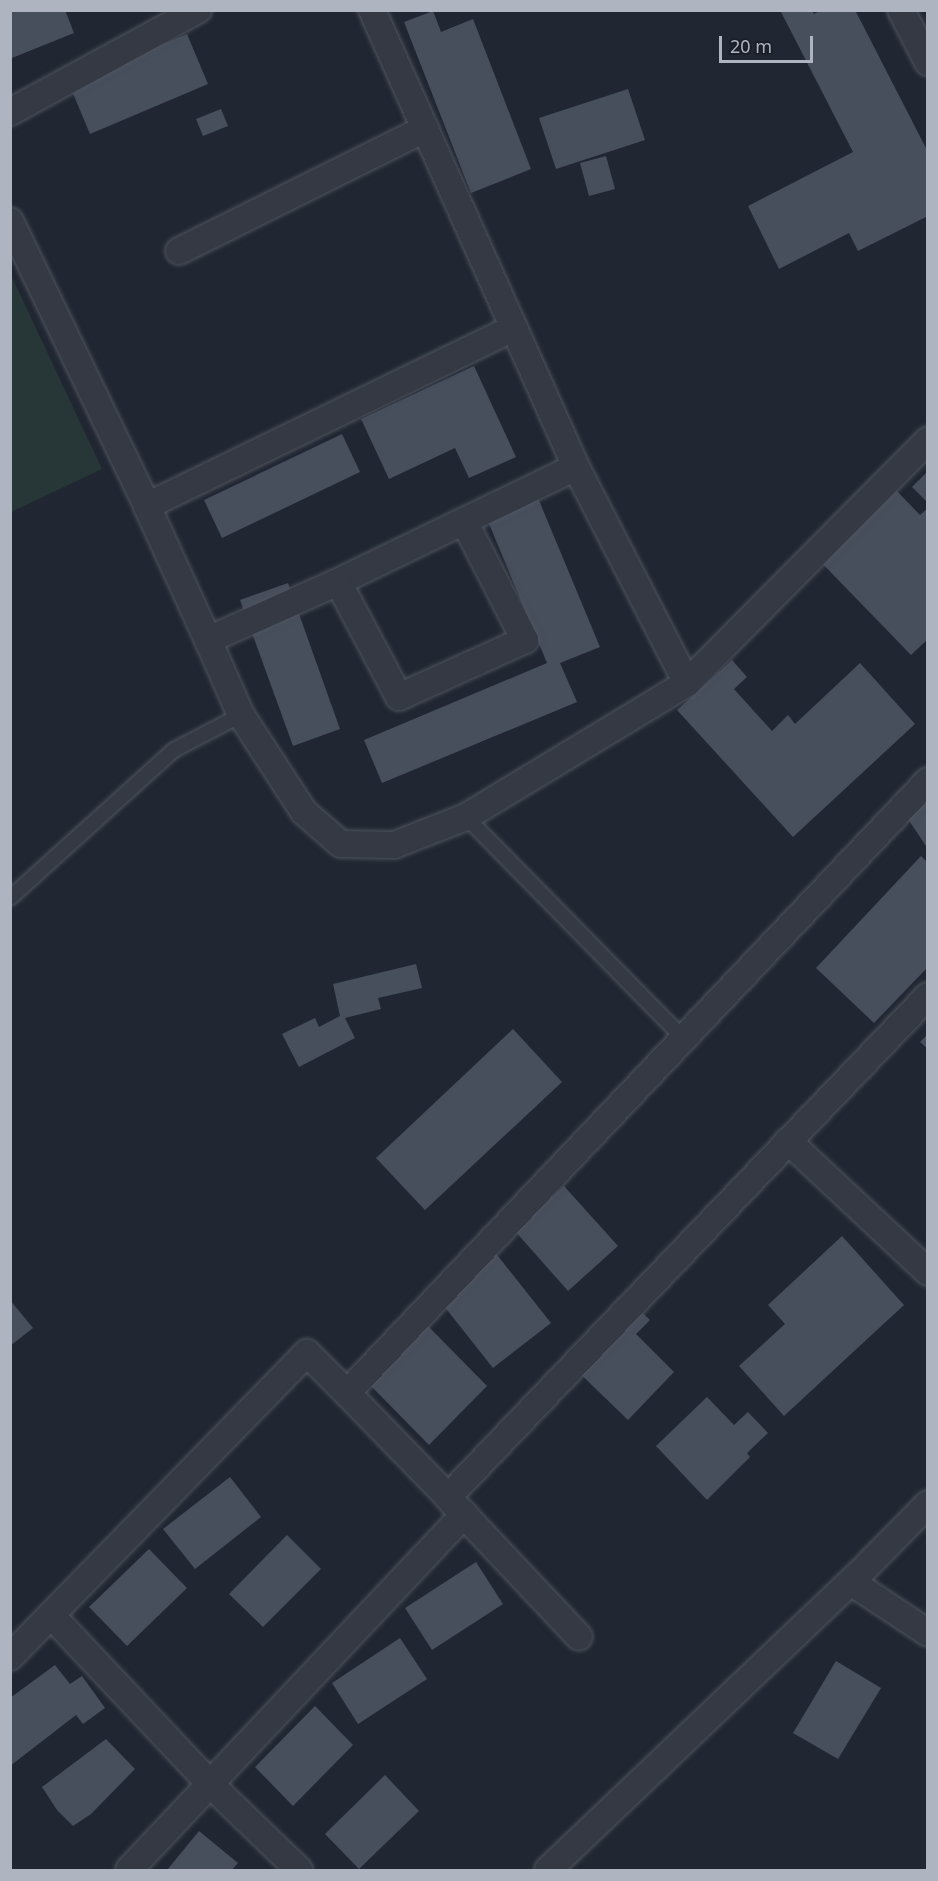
<!DOCTYPE html>
<style>
body{margin:0}
#map{position:relative;width:938px;height:1881px;overflow:hidden;background:#212732;font-family:"Noto Sans",sans-serif}
div>[style]{position:absolute}
.green>*{inset:0;background:#273637}
.building>*{inset:0;background:#474e5c}
.roads{filter:drop-shadow(0 0 2px #4e545e) drop-shadow(0 0 2px #4e545e)}
.service>*{height:14px;margin:-7px;padding:0 7px;transform-origin:7px;border-radius:7px;background:#343943}
.minor>*{height:26px;margin:-13px;padding:0 13px;transform-origin:13px;border-radius:13px;background:#343943}
span{translate:-50% -50%;white-space:nowrap;text-align:center;line-height:1.15;-webkit-text-stroke:5px #1a1e28;paint-order:stroke}
.frame{position:absolute;inset:0;border:12px solid #aeb4c0;pointer-events:none}
.scale{position:absolute;left:719px;top:36px;width:94px;height:27px;box-sizing:border-box;border:3px solid #aeb4c0;border-top:0;padding-left:8px;font-size:18px;line-height:21px;white-space:nowrap;color:#aeb4c0;-webkit-text-stroke:4px #1a1e28;paint-order:stroke}
</style>
<div id="map">
<div class="green">
<i style="clip-path:polygon(10px 273px,102px 469px,11px 512px,10px 512px)"></i>
</div>
<div class="building">
<i style="clip-path:polygon(10px 10px,65px 10px,74px 33px,12px 58px)"></i>
<i style="clip-path:polygon(780px 10px,812px 10px,814px 14px,821px 10px,855px 10px,928px 152px,928px 216px,858px 251px,849px 233px,779px 269px,748px 206px,853px 152px)"></i>
<i style="clip-path:polygon(433px 11px,441px 32px,473px 19px,531px 169px,471px 193px,404px 22px)"></i>
<i style="clip-path:polygon(187px 34px,208px 84px,90px 134px,69px 84px)"></i>
<i style="clip-path:polygon(628px 89px,645px 140px,556px 169px,539px 118px)"></i>
<i style="clip-path:polygon(221px 109px,228px 126px,203px 136px,196px 119px)"></i>
<i style="clip-path:polygon(606px 156px,615px 189px,589px 196px,580px 163px)"></i>
<i style="clip-path:polygon(474px 366px,516px 457px,469px 478px,455px 448px,389px 479px,361px 419px)"></i>
<i style="clip-path:polygon(342px 434px,360px 472px,222px 538px,204px 500px)"></i>
<i style="clip-path:polygon(928px 471px,928px 503px,912px 487px)"></i>
<i style="clip-path:polygon(533px 486px,600px 647px,560px 663px,577px 702px,382px 783px,364px 740px,547px 663px,482px 507px)"></i>
<i style="clip-path:polygon(894px 488px,920px 515px,928px 508px,928px 639px,911px 655px,815px 556px)"></i>
<i style="clip-path:polygon(288px 583px,340px 729px,293px 746px,240px 600px)"></i>
<i style="clip-path:polygon(732px 660px,747px 677px,734px 689px,772px 731px,788px 715px,795px 724px,860px 663px,915px 724px,793px 837px,677px 710px)"></i>
<i style="clip-path:polygon(928px 776px,928px 849px,894px 798px)"></i>
<i style="clip-path:polygon(921px 856px,928px 863px,928px 967px,874px 1023px,816px 968px)"></i>
<i style="clip-path:polygon(416px 964px,422px 988px,378px 998px,381px 1009px,345px 1018px,355px 1038px,299px 1067px,282px 1034px,315px 1018px,319px 1027px,340px 1016px,333px 984px)"></i>
<i style="clip-path:polygon(513px 1029px,562px 1082px,425px 1210px,376px 1158px)"></i>
<i style="clip-path:polygon(928px 1034px,928px 1049px,920px 1042px)"></i>
<i style="clip-path:polygon(564px 1186px,618px 1246px,568px 1291px,514px 1230px)"></i>
<i style="clip-path:polygon(842px 1236px,904px 1305px,784px 1416px,739px 1366px,785px 1324px,768px 1305px)"></i>
<i style="clip-path:polygon(494px 1251px,551px 1323px,493px 1368px,436px 1296px)"></i>
<i style="clip-path:polygon(628px 1299px,650px 1320px,636px 1334px,674px 1372px,628px 1420px,568px 1362px)"></i>
<i style="clip-path:polygon(10px 1300px,33px 1328px,10px 1346px)"></i>
<i style="clip-path:polygon(427px 1325px,487px 1386px,429px 1445px,369px 1384px)"></i>
<i style="clip-path:polygon(707px 1397px,734px 1425px,748px 1412px,768px 1433px,747px 1453px,750px 1457px,707px 1500px,656px 1446px)"></i>
<i style="clip-path:polygon(230px 1477px,261px 1517px,195px 1569px,163px 1529px)"></i>
<i style="clip-path:polygon(287px 1535px,321px 1569px,263px 1627px,229px 1594px)"></i>
<i style="clip-path:polygon(149px 1549px,187px 1588px,127px 1646px,89px 1607px)"></i>
<i style="clip-path:polygon(476px 1562px,503px 1604px,432px 1650px,405px 1608px)"></i>
<i style="clip-path:polygon(400px 1638px,427px 1679px,358px 1724px,332px 1683px)"></i>
<i style="clip-path:polygon(836px 1661px,881px 1688px,838px 1759px,793px 1733px)"></i>
<i style="clip-path:polygon(55px 1665px,70px 1684px,82px 1676px,105px 1708px,83px 1724px,76px 1715px,10px 1766px,10px 1698px)"></i>
<i style="clip-path:polygon(315px 1706px,353px 1745px,293px 1806px,255px 1767px)"></i>
<i style="clip-path:polygon(106px 1739px,135px 1769px,91px 1814px,73px 1826px,57px 1810px,42px 1787px)"></i>
<i style="clip-path:polygon(385px 1775px,419px 1811px,359px 1869px,325px 1834px)"></i>
<i style="clip-path:polygon(199px 1831px,238px 1863px,232px 1870px,167px 1870px)"></i>
</div>
<div class="roads">
<div class="service">
<i style="left:466px;top:817px;width:310px;rotate:45.5deg"></i>
<i style="left:10px;top:898px;width:221px;rotate:-42.1deg"></i>
<i style="left:174px;top:750px;width:76px;rotate:-27.6deg"></i>
</div>
<div class="minor">
<i style="left:372px;top:10px;width:500px;rotate:65.94deg"></i>
<i style="left:576px;top:467px;width:243px;rotate:62.8deg"></i>
<i style="left:901px;top:10px;width:59px;rotate:62.6deg"></i>
<i style="left:10px;top:112px;width:214px;rotate:-28.5deg"></i>
<i style="left:10px;top:221px;width:316px;rotate:64.3deg"></i>
<i style="left:179px;top:251px;width:275px;rotate:-26.4deg"></i>
<i style="left:464px;top:521px;width:134px;rotate:62.9deg"></i>
<i style="left:525px;top:640px;width:138px;rotate:155.7deg"></i>
<i style="left:399px;top:697px;width:130px;rotate:-117.9deg"></i>
<i style="left:338px;top:582px;width:140px;rotate:-25.8deg"></i>
<i style="left:464px;top:521px;width:124px;rotate:-25.7deg"></i>
<i style="left:338px;top:582px;width:142px;rotate:156deg"></i>
<i style="left:208px;top:640px;width:147px;rotate:-114.5deg"></i>
<i style="left:147px;top:506px;width:408px;rotate:-25.9deg"></i>
<i style="left:208px;top:640px;width:82px;rotate:66.3deg"></i>
<i style="left:241px;top:715px;width:116px;rotate:57deg"></i>
<i style="left:304px;top:812px;width:49px;rotate:40.9deg"></i>
<i style="left:341px;top:844px;width:53px;rotate:1.1deg"></i>
<i style="left:394px;top:845px;width:77px;rotate:-21.3deg"></i>
<i style="left:466px;top:817px;width:258px;rotate:-31.2deg"></i>
<i style="left:687px;top:683px;width:342px;rotate:-45.2deg"></i>
<i style="left:788px;top:1141px;width:192px;rotate:43.1deg"></i>
<i style="left:347px;top:1393px;width:145px;rotate:45.8deg"></i>
<i style="left:448px;top:1497px;width:694px;rotate:-46.23deg"></i>
<i style="left:452px;top:1502px;width:185px;rotate:46.7deg"></i>
<i style="left:851px;top:1582px;width:92px;rotate:33.5deg"></i>
<i style="left:51px;top:1615px;width:232px;rotate:46.7deg"></i>
<i style="left:210px;top:1784px;width:124px;rotate:44deg"></i>
<i style="left:10px;top:1657px;width:425px;rotate:-45.7deg"></i>
<i style="left:307px;top:1353px;width:57px;rotate:45deg"></i>
<i style="left:347px;top:1393px;width:844px;rotate:-46.49deg"></i>
<i style="left:129px;top:1870px;width:489px;rotate:-46.7deg"></i>
<i style="left:548px;top:1870px;width:429px;rotate:-43.6deg"></i>
<i style="left:859px;top:1574px;width:98px;rotate:-45.4deg"></i>
</div>
</div>
<div class="frame"></div>
<div class="scale">20 m</div>
</div>
